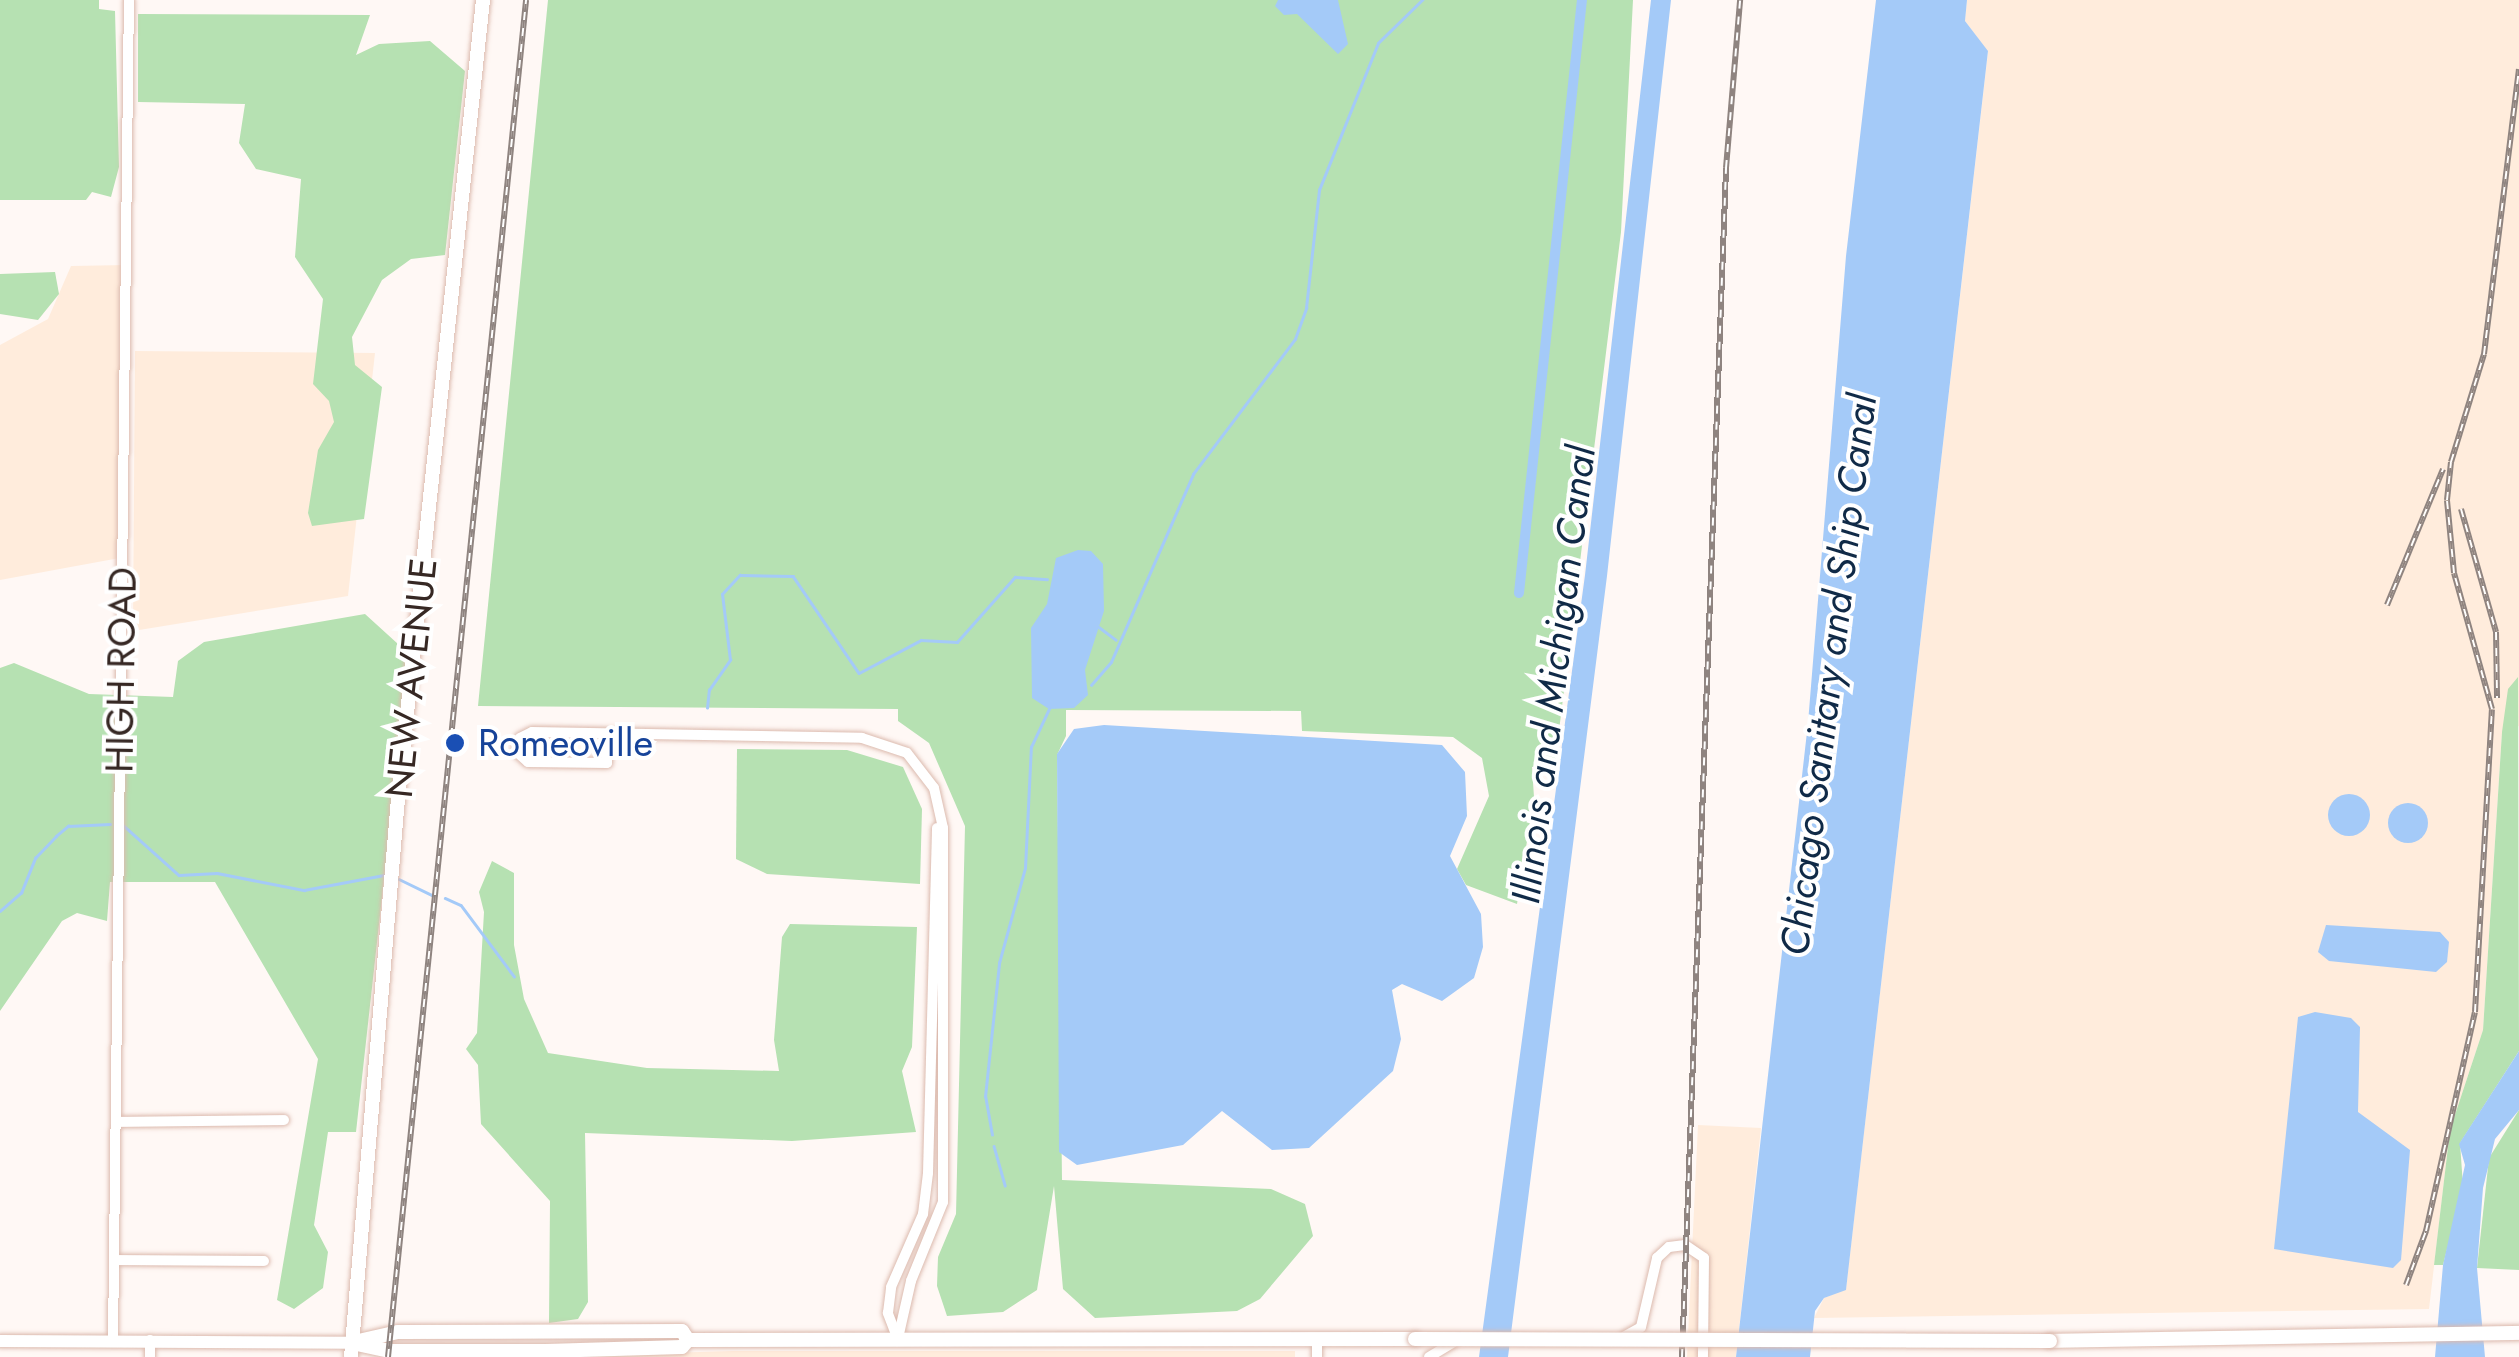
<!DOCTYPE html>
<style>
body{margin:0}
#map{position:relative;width:2519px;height:1357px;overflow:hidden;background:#fff8f5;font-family:Jost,sans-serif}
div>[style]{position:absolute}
.industrial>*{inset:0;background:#ffecdc}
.green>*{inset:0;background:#b6e1b2}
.water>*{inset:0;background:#a4caf8}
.round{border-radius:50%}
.stream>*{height:2.5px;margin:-1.25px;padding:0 1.25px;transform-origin:1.25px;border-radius:1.25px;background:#a4caf8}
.canal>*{height:10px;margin:-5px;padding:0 5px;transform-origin:5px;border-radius:5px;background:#a4caf8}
.roads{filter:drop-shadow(0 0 2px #dcbaae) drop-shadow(0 0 2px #dcbaae)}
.minor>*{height:10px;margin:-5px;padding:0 5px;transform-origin:5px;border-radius:5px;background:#fff}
.tertiary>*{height:12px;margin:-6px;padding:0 6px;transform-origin:6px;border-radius:6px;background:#fff}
.secondary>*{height:14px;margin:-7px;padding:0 7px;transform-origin:7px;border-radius:7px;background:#fff}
.rail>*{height:6px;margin-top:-3px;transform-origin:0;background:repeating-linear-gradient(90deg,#fff 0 8px,#8f8480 0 16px);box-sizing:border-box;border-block:2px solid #8f8480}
.bridges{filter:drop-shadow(0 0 2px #dcbaae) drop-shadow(0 0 2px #dcbaae)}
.secondary-bridge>*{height:14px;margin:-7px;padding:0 7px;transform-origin:7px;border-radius:7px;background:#fff}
.dots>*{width:28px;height:28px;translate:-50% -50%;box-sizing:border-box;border:5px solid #fff;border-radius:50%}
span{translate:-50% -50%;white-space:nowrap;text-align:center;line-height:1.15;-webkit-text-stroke:8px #fff;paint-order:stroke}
.street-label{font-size:38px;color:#362824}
.transit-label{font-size:38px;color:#164399}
.left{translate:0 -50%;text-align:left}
.water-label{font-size:40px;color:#102a47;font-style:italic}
</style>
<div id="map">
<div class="industrial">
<i style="clip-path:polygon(1967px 0,2519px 0,2519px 726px,2502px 732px,2483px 1030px,2450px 1130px,2429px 1309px,1814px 1318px,1824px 1298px,1846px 1289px,1988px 52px,1965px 21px)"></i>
<i style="clip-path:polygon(127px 265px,125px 557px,0 580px,0 345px,48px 319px,71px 266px)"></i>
<i style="clip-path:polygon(135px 351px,375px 353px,348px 596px,133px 631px)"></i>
<i style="clip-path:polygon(1698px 1125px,1761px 1128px,1736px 1357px,1687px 1357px)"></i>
<i style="clip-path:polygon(733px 1351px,1295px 1351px,1295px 1357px,534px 1357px)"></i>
</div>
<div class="green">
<i style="clip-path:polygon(0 0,99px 0,99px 9px,115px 11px,119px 167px,111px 197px,92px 192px,86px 200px,0 200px)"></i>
<i style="clip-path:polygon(548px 0,1633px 0,1621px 232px,1555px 763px,1532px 767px,1534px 797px,1517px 904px,1466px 885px,1457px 869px,1489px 796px,1482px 758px,1453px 737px,1302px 731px,1301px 711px,1066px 710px,1066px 736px,1057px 755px,1062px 1180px,1271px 1189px,1305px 1204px,1313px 1236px,1260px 1299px,1237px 1311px,1095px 1318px,1063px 1289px,1054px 1186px,1037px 1290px,1003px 1312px,947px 1316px,937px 1286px,938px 1257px,956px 1214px,965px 826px,929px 743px,898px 721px,898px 709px,478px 706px)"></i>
<i style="clip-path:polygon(138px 14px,370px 15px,356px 55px,379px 44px,430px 41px,465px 71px,445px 255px,411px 259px,382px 280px,352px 337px,355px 365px,382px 387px,364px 519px,312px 526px,308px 513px,318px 450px,334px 422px,329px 401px,313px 384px,323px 299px,295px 257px,301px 179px,256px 169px,239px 143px,245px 104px,138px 102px)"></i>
<i style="clip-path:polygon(55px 272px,59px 294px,38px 320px,0 314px,0 274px)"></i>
<i style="clip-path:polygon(365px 614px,409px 654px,356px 1132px,328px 1132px,314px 1225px,328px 1252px,323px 1288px,294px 1309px,277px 1300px,318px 1059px,215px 882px,110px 882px,107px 921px,77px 913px,62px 921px,0 1011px,0 668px,14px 663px,89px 694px,173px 697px,178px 661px,204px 642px)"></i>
<i style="clip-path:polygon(2518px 677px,2519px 1051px,2460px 1143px,2463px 1186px,2443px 1265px,2434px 1265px,2450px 1130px,2483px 1030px,2502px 732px,2508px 689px)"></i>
<i style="clip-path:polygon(737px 749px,847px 750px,903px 767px,922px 809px,920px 884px,767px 874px,736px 859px)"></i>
<i style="clip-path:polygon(492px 861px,514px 873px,514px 945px,524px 999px,548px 1053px,647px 1068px,779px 1071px,774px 1040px,782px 937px,790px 924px,917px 927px,912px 1047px,902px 1071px,916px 1132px,792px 1141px,585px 1133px,588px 1302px,578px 1319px,549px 1323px,550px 1201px,481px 1124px,478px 1065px,466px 1049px,477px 1033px,484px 912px,479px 892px)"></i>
<i style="clip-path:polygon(2519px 1110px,2519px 1270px,2477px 1268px,2489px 1158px)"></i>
</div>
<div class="water">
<i style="clip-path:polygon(1338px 0,1348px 44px,1338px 54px,1297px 14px,1284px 15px,1275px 6px,1278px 0)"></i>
<i style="clip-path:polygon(1651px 0,1671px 0,1607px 576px,1508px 1357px,1479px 1357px,1585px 575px)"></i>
<i style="clip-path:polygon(1876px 0,1967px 0,1965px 21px,1988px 51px,1846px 1290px,1824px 1298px,1815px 1311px,1810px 1357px,1736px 1357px,1808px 723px,1846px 256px)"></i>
<i style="clip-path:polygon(1078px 550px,1091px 551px,1103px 564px,1104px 611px,1085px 670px,1088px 695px,1074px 708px,1049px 709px,1032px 698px,1031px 628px,1047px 604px,1056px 558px)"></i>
<i style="clip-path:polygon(1104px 725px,1442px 745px,1465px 772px,1467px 816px,1450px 856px,1481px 914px,1483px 947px,1474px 978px,1442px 1001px,1402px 984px,1392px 990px,1401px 1039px,1393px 1071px,1309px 1148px,1272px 1150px,1222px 1111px,1183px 1145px,1077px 1165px,1059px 1152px,1057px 754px,1074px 729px)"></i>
<i class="round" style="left:2328px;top:794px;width:42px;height:42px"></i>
<i class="round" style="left:2388px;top:803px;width:40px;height:40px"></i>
<i style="clip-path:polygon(2326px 925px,2440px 932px,2449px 942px,2447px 962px,2436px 972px,2329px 961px,2318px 952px)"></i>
<i style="clip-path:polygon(2315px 1012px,2351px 1018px,2360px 1027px,2358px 1112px,2410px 1150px,2401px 1260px,2393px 1268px,2274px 1249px,2298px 1017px)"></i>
<i style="clip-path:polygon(2519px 1051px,2519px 1110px,2495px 1139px,2483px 1188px,2477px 1268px,2485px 1357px,2435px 1357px,2443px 1265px,2465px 1165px,2459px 1144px)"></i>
</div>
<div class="stream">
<i style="left:1099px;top:627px;width:21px;rotate:37deg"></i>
<i style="left:1091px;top:685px;width:30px;rotate:-49deg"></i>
<i style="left:1111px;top:662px;width:205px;rotate:-66.4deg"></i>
<i style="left:1193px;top:474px;width:169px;rotate:-52.9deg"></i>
<i style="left:1295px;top:339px;width:33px;rotate:-70deg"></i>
<i style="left:1306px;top:308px;width:119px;rotate:-83.7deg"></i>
<i style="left:1319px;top:190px;width:158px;rotate:-68.1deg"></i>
<i style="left:1378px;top:43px;width:62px;rotate:-44.3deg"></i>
<i style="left:707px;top:708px;width:18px;rotate:-84deg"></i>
<i style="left:709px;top:690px;width:37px;rotate:-55deg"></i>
<i style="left:730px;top:660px;width:66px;rotate:-96.9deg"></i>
<i style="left:722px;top:594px;width:26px;rotate:-47deg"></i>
<i style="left:740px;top:575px;width:53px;rotate:1.1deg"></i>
<i style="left:793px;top:576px;width:117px;rotate:55.8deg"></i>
<i style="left:859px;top:673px;width:70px;rotate:-28deg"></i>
<i style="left:921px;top:640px;width:36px;rotate:3deg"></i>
<i style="left:957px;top:642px;width:87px;rotate:-48.3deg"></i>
<i style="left:1015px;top:577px;width:32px;rotate:4deg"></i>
<i style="left:123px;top:825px;width:75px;rotate:41.8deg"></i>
<i style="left:179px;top:875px;width:38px;rotate:-3deg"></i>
<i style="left:217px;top:873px;width:89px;rotate:11.1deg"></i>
<i style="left:304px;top:890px;width:81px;rotate:-10.6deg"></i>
<i style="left:399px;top:879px;width:37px;rotate:26deg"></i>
<i style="left:445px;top:898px;width:17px;rotate:24deg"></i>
<i style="left:461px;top:905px;width:89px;rotate:53.3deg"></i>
<i style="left:0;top:911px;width:28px;rotate:-41deg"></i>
<i style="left:21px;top:893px;width:38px;rotate:-68deg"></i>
<i style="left:35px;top:858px;width:30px;rotate:-46deg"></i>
<i style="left:56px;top:836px;width:16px;rotate:-40deg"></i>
<i style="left:68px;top:826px;width:42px;rotate:-2.7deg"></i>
<i style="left:992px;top:1135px;width:39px;rotate:-100deg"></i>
<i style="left:985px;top:1097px;width:135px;rotate:-84deg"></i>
<i style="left:999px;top:963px;width:98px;rotate:-74.7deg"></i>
<i style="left:1025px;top:868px;width:121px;rotate:-87.2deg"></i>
<i style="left:1031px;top:747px;width:42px;rotate:-64.7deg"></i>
<i style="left:994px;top:1146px;width:41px;rotate:74.2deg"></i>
</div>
<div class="canal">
<i style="left:1519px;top:593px;width:596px;rotate:-83.94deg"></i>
</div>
<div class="roads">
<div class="minor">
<i style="left:607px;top:735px;width:28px;rotate:90deg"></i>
<i style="left:607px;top:763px;width:79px;rotate:-179.3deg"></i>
<i style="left:528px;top:762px;width:15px;rotate:-138deg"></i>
<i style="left:517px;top:752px;width:14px;rotate:-78deg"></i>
<i style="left:520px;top:738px;width:13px;rotate:-27deg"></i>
<i style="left:532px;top:732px;width:330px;rotate:1deg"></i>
<i style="left:862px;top:738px;width:47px;rotate:18.4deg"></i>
<i style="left:907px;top:753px;width:44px;rotate:52.4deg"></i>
<i style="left:934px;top:788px;width:41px;rotate:77.3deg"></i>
<i style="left:943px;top:828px;width:374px;rotate:90deg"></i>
<i style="left:943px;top:1202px;width:85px;rotate:112.1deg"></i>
<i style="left:911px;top:1281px;width:58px;rotate:102.8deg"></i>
<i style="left:116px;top:1122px;width:168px;rotate:-0.7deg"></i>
<i style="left:114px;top:1260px;width:150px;rotate:0.4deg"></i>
<i style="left:1625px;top:1336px;width:18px;rotate:-29deg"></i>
<i style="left:1641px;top:1327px;width:71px;rotate:-76.9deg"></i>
<i style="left:1657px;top:1258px;width:16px;rotate:-43deg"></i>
<i style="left:1669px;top:1247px;width:16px;rotate:-7deg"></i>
<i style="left:1685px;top:1245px;width:23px;rotate:34deg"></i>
<i style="left:1704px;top:1258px;width:99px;rotate:90.6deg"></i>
<i style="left:897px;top:1337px;width:26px;rotate:-111deg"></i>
<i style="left:888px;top:1313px;width:26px;rotate:-83deg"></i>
<i style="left:891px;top:1287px;width:80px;rotate:-66.3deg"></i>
<i style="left:923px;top:1214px;width:41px;rotate:-83deg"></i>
<i style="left:928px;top:1173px;width:345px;rotate:-88.5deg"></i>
<i style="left:113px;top:1341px;width:1341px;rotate:-89.32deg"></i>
<i style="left:150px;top:1357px;width:17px;rotate:-90deg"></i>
<i style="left:1317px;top:1357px;width:19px;rotate:-90deg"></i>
<i style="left:1429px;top:1357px;width:29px;rotate:-31deg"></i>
</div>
<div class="tertiary">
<i style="left:0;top:1341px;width:352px;rotate:0.3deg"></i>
</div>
<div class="secondary">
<i style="left:2050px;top:1341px;width:469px;rotate:-1deg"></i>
<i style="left:354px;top:1342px;width:45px;rotate:-12.8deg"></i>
<i style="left:398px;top:1332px;width:284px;rotate:-0.2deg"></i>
<i style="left:682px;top:1331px;width:11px;rotate:56deg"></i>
<i style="left:352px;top:1343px;width:38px;rotate:12deg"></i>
<i style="left:389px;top:1351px;width:157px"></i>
<i style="left:546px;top:1351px;width:136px;rotate:-1.7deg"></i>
<i style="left:682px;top:1347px;width:9px;rotate:-49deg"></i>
<i style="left:688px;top:1340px;width:727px;rotate:-0.08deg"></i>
<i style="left:351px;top:1357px;width:561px;rotate:-85.19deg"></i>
<i style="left:398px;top:798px;width:803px;rotate:-83.92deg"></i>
</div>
</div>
<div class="rail">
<i style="left:2461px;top:509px;width:128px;rotate:74.1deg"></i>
<i style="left:2496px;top:632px;width:66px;rotate:89.1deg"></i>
<i style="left:2387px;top:605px;width:147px;rotate:-67.6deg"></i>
<i style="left:2406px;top:1285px;width:58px;rotate:-69.7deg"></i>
<i style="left:2426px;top:1231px;width:224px;rotate:-77.4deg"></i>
<i style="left:2475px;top:1012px;width:303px;rotate:-86.8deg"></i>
<i style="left:2492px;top:709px;width:141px;rotate:-105.6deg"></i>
<i style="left:2454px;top:573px;width:73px;rotate:-95.5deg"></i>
<i style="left:2447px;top:500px;width:38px;rotate:-84deg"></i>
<i style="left:2451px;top:462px;width:113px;rotate:-73deg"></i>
<i style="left:2484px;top:354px;width:287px;rotate:-83deg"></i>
<i style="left:388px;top:1357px;width:1364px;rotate:-84.19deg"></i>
<i style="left:1682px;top:1357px;width:1190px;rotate:-87.88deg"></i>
<i style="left:1726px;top:168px;width:169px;rotate:-85.2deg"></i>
</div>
<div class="bridges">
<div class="secondary-bridge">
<i style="left:1415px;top:1339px;width:635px;rotate:0.18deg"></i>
</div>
</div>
<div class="dots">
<i style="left:455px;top:743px;background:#1a4fb4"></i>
</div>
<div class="street-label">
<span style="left:121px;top:670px;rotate:-89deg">HIGH ROAD</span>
<span style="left:411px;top:678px;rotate:-84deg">NEW AVENUE</span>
</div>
<div class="transit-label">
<span class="left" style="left:478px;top:743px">Romeoville</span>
</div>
<div class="water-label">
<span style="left:1553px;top:675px;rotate:-83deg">Illinois and Michigan Canal</span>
<span style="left:1828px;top:675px;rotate:-83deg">Chicago Sanitary and Ship Canal</span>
</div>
</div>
